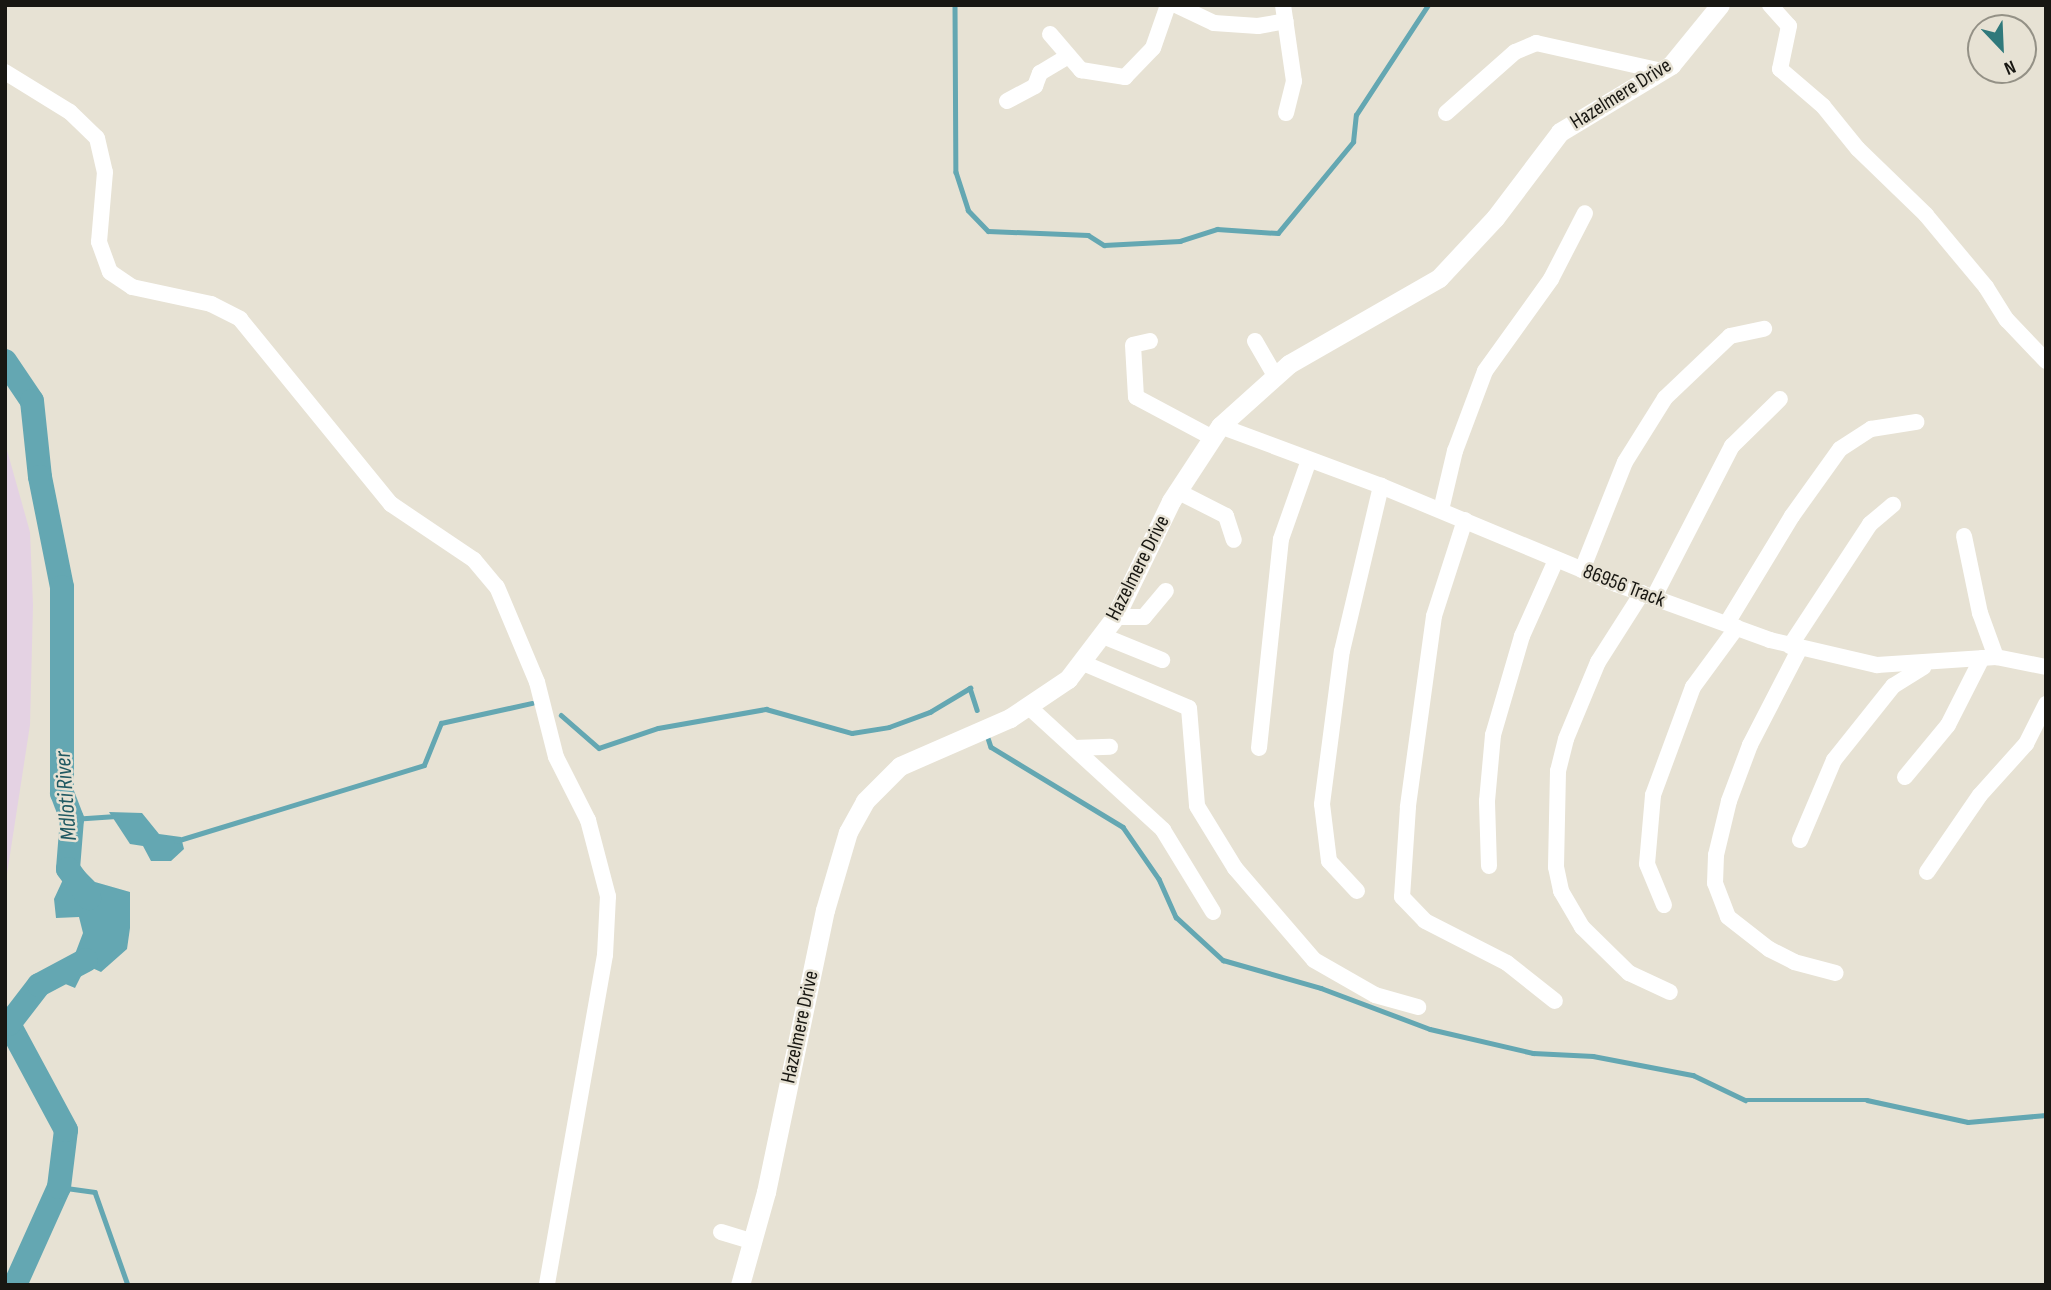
<!DOCTYPE html>
<style>
body{margin:0}
#map{position:relative;width:2051px;height:1290px;overflow:hidden;background:#e7e2d4;font-family:"Sofia Sans Condensed",sans-serif}
div>[style]{position:absolute}
.industrial>*{inset:0;background:#e4d2e3}
.water>*{inset:0;background:#64a7b2}
.stream>*{height:4.5px;margin:-2.25px;padding:0 2.25px;transform-origin:2.25px;border-radius:2.25px;background:#64a7b2}
.river>*{height:24px;margin:-12px;padding:0 12px;transform-origin:12px;border-radius:12px;background:#64a7b2}
.minor>*{height:16px;margin:-8px;padding:0 8px;transform-origin:8px;border-radius:8px;background:#fff}
.tertiary>*{height:19px;margin:-9.5px;padding:0 9.5px;transform-origin:9.5px;border-radius:9.5px;background:#fff}
span{translate:-50% -50%;white-space:nowrap;text-align:center;line-height:1.15;-webkit-text-stroke:5px #e7e2d4;paint-order:stroke}
.street-label{font-size:21px;color:#181712}
.water-label{font-size:23px;color:#1f5861;font-style:italic}
.frame{position:absolute;inset:0;border:7px solid #181712;pointer-events:none}
.north{position:absolute;left:1967px;top:14px;width:70px;height:70px;box-sizing:border-box;background:#e7e2d4;border:2px solid #949186;border-radius:50%;rotate:157deg;font-size:19px;font-weight:700;line-height:28px;text-align:center;color:#181712}
.north::after{content:'';display:block;margin:auto;width:24px;height:32px;background:#30797b;clip-path:polygon(50% 0,100% 100%,50% 72%,0 100%)}
</style>
<div id="map">
<div class="industrial">
<i style="clip-path:polygon(5px 443px,30px 532px,33px 605px,30px 725px,5px 887px)"></i>
</div>
<div class="water">
<i style="clip-path:polygon(109px 812px,142px 813px,159px 834px,181px 837px,184px 849px,171px 861px,151px 861px,143px 846px,130px 844px)"></i>
<i style="clip-path:polygon(83px 870px,95px 882px,130px 892px,130px 928px,127px 949px,101px 972px,90px 967px,84px 970px,75px 988px,63px 983px,55px 965px,75px 954px,83px 933px,79px 917px,56px 918px,54px 899px,67px 871px)"></i>
</div>
<div class="stream">
<i style="left:955px;top:5px;width:167px;rotate:89.7deg"></i>
<i style="left:956px;top:172px;width:40px;rotate:72deg"></i>
<i style="left:968px;top:210px;width:29px;rotate:46deg"></i>
<i style="left:988px;top:231px;width:100px;rotate:2.3deg"></i>
<i style="left:1088px;top:235px;width:19px;rotate:32deg"></i>
<i style="left:1104px;top:245px;width:76px;rotate:-3deg"></i>
<i style="left:1180px;top:241px;width:39px;rotate:-18deg"></i>
<i style="left:1217px;top:229px;width:61px;rotate:3.8deg"></i>
<i style="left:1278px;top:233px;width:118px;rotate:-50.5deg"></i>
<i style="left:1353px;top:142px;width:27px;rotate:-84deg"></i>
<i style="left:1356px;top:115px;width:131px;rotate:-56.8deg"></i>
<i style="left:561px;top:715px;width:50px;rotate:41deg"></i>
<i style="left:599px;top:748px;width:62px;rotate:-18.7deg"></i>
<i style="left:658px;top:728px;width:110px;rotate:-10deg"></i>
<i style="left:766px;top:709px;width:89px;rotate:15.6deg"></i>
<i style="left:852px;top:733px;width:37px;rotate:-9deg"></i>
<i style="left:889px;top:727px;width:44px;rotate:-20.1deg"></i>
<i style="left:930px;top:712px;width:47px;rotate:-31deg"></i>
<i style="left:970px;top:688px;width:23px;rotate:72deg"></i>
<i style="left:988px;top:738px;width:9px;rotate:72deg"></i>
<i style="left:991px;top:747px;width:154px;rotate:31.2deg"></i>
<i style="left:1123px;top:827px;width:63px;rotate:55.3deg"></i>
<i style="left:1159px;top:879px;width:42px;rotate:65.9deg"></i>
<i style="left:1176px;top:917px;width:64px;rotate:42.5deg"></i>
<i style="left:1223px;top:960px;width:102px;rotate:15.9deg"></i>
<i style="left:1321px;top:988px;width:116px;rotate:20.6deg"></i>
<i style="left:1430px;top:1029px;width:106px;rotate:13.1deg"></i>
<i style="left:1533px;top:1053px;width:60px;rotate:2.9deg"></i>
<i style="left:1593px;top:1056px;width:102px;rotate:10.8deg"></i>
<i style="left:1693px;top:1075px;width:58px;rotate:25.7deg"></i>
<i style="left:1745px;top:1100px;width:122px"></i>
<i style="left:1867px;top:1100px;width:103px;rotate:12.3deg"></i>
<i style="left:1968px;top:1122px;width:78px;rotate:-5.1deg"></i>
<i style="left:72px;top:819px;width:44px;rotate:-3.9deg"></i>
<i style="left:176px;top:841px;width:259px;rotate:-17deg"></i>
<i style="left:424px;top:765px;width:45px;rotate:-68deg"></i>
<i style="left:441px;top:723px;width:93px;rotate:-12.4deg"></i>
<i style="left:59px;top:1187px;width:36px;rotate:8deg"></i>
<i style="left:95px;top:1192px;width:99px;rotate:70.5deg"></i>
</div>
<div class="river">
<i style="left:5px;top:361px;width:48px;rotate:56deg"></i>
<i style="left:32px;top:401px;width:76px;rotate:84deg"></i>
<i style="left:40px;top:477px;width:112px;rotate:78.7deg"></i>
<i style="left:62px;top:587px;width:206px;rotate:90deg"></i>
<i style="left:62px;top:793px;width:28px;rotate:69deg"></i>
<i style="left:72px;top:819px;width:50px;rotate:94.6deg"></i>
<i style="left:68px;top:869px;width:36px;rotate:54deg"></i>
<i style="left:15px;top:1285px;width:107px;rotate:-65.8deg"></i>
<i style="left:59px;top:1187px;width:57px;rotate:-83deg"></i>
<i style="left:66px;top:1130px;width:120px;rotate:-118.3deg"></i>
<i style="left:9px;top:1024px;width:49px;rotate:-52.4deg"></i>
<i style="left:39px;top:985px;width:53px;rotate:-28deg"></i>
</div>
<div class="minor">
<i style="left:1176px;top:5px;width:42px;rotate:25.3deg"></i>
<i style="left:1214px;top:23px;width:44px;rotate:3.9deg"></i>
<i style="left:1258px;top:26px;width:28px;rotate:-10deg"></i>
<i style="left:1283px;top:5px;width:77px;rotate:81.8deg"></i>
<i style="left:1294px;top:81px;width:33px;rotate:104deg"></i>
<i style="left:1770px;top:5px;width:28px;rotate:48deg"></i>
<i style="left:1789px;top:26px;width:44px;rotate:101.8deg"></i>
<i style="left:1780px;top:69px;width:57px;rotate:40.7deg"></i>
<i style="left:1823px;top:106px;width:55px;rotate:50.9deg"></i>
<i style="left:1858px;top:149px;width:95px;rotate:44.1deg"></i>
<i style="left:1926px;top:215px;width:94px;rotate:50.2deg"></i>
<i style="left:1986px;top:287px;width:39px;rotate:58deg"></i>
<i style="left:2007px;top:320px;width:57px;rotate:46.4deg"></i>
<i style="left:1050px;top:34px;width:48px;rotate:49.3deg"></i>
<i style="left:1081px;top:70px;width:45px;rotate:9deg"></i>
<i style="left:1125px;top:77px;width:40px;rotate:-46deg"></i>
<i style="left:1153px;top:48px;width:46px;rotate:-70.8deg"></i>
<i style="left:5px;top:72px;width:76px;rotate:31.6deg"></i>
<i style="left:70px;top:112px;width:37px;rotate:44deg"></i>
<i style="left:97px;top:138px;width:35px;rotate:77deg"></i>
<i style="left:105px;top:172px;width:70px;rotate:94.9deg"></i>
<i style="left:99px;top:242px;width:32px;rotate:70deg"></i>
<i style="left:110px;top:272px;width:27px;rotate:34deg"></i>
<i style="left:132px;top:287px;width:81px;rotate:12.1deg"></i>
<i style="left:211px;top:304px;width:33px;rotate:27deg"></i>
<i style="left:240px;top:319px;width:239px;rotate:50.8deg"></i>
<i style="left:391px;top:504px;width:100px;rotate:34deg"></i>
<i style="left:474px;top:560px;width:35px;rotate:50deg"></i>
<i style="left:497px;top:587px;width:103px;rotate:67.2deg"></i>
<i style="left:537px;top:682px;width:77px;rotate:75.8deg"></i>
<i style="left:556px;top:757px;width:71px;rotate:63.1deg"></i>
<i style="left:588px;top:820px;width:79px;rotate:75.3deg"></i>
<i style="left:608px;top:896px;width:59px;rotate:92.9deg"></i>
<i style="left:605px;top:955px;width:335px;rotate:100deg"></i>
<i style="left:1007px;top:101px;width:32px;rotate:-28deg"></i>
<i style="left:1035px;top:86px;width:14px;rotate:-69deg"></i>
<i style="left:1040px;top:73px;width:29px;rotate:-31deg"></i>
<i style="left:1446px;top:113px;width:92px;rotate:-41.5deg"></i>
<i style="left:1515px;top:52px;width:23px;rotate:-23deg"></i>
<i style="left:1536px;top:43px;width:128px;rotate:12.6deg"></i>
<i style="left:1150px;top:341px;width:17px;rotate:167deg"></i>
<i style="left:1133px;top:345px;width:52px;rotate:86.7deg"></i>
<i style="left:1136px;top:397px;width:85px;rotate:28.1deg"></i>
<i style="left:1255px;top:341px;width:39px;rotate:60deg"></i>
<i style="left:1220px;top:426px;width:172px;rotate:20.4deg"></i>
<i style="left:1381px;top:486px;width:255px;rotate:22.6deg"></i>
<i style="left:1616px;top:584px;width:164px;rotate:20deg"></i>
<i style="left:1770px;top:640px;width:110px;rotate:13.2deg"></i>
<i style="left:1877px;top:665px;width:119px;rotate:-3.8deg"></i>
<i style="left:1996px;top:657px;width:51px;rotate:11.3deg"></i>
<i style="left:1177px;top:491px;width:55px;rotate:27deg"></i>
<i style="left:1226px;top:516px;width:25px;rotate:72deg"></i>
<i style="left:1441px;top:510px;width:61px;rotate:-76.7deg"></i>
<i style="left:1455px;top:451px;width:85px;rotate:-69.4deg"></i>
<i style="left:1485px;top:371px;width:113px;rotate:-54.3deg"></i>
<i style="left:1551px;top:279px;width:74px;rotate:-62.7deg"></i>
<i style="left:1465px;top:520px;width:101px;rotate:107.9deg"></i>
<i style="left:1434px;top:616px;width:193px;rotate:97.8deg"></i>
<i style="left:1408px;top:807px;width:90px;rotate:93.8deg"></i>
<i style="left:1402px;top:897px;width:33px;rotate:46deg"></i>
<i style="left:1425px;top:921px;width:92px;rotate:27.1deg"></i>
<i style="left:1507px;top:963px;width:61px;rotate:38.4deg"></i>
<i style="left:1964px;top:536px;width:79px;rotate:78.3deg"></i>
<i style="left:1980px;top:613px;width:47px;rotate:70deg"></i>
<i style="left:1582px;top:570px;width:116px;rotate:-68.3deg"></i>
<i style="left:1625px;top:462px;width:75px;rotate:-58deg"></i>
<i style="left:1665px;top:398px;width:90px;rotate:-43.6deg"></i>
<i style="left:1730px;top:336px;width:35px;rotate:-12deg"></i>
<i style="left:1642px;top:593px;width:82px;rotate:122.5deg"></i>
<i style="left:1598px;top:662px;width:83px;rotate:112.6deg"></i>
<i style="left:1566px;top:739px;width:33px;rotate:104deg"></i>
<i style="left:1558px;top:771px;width:96px;rotate:91.2deg"></i>
<i style="left:1556px;top:867px;width:25px;rotate:78deg"></i>
<i style="left:1561px;top:891px;width:42px;rotate:59.7deg"></i>
<i style="left:1582px;top:927px;width:66px;rotate:44.4deg"></i>
<i style="left:1629px;top:973px;width:45px;rotate:24.9deg"></i>
<i style="left:1654px;top:597px;width:170px;rotate:-62.7deg"></i>
<i style="left:1732px;top:446px;width:67px;rotate:-44.4deg"></i>
<i style="left:1115px;top:617px;width:29px"></i>
<i style="left:1144px;top:617px;width:34px;rotate:-50deg"></i>
<i style="left:1727px;top:623px;width:125px;rotate:-58.7deg"></i>
<i style="left:1792px;top:516px;width:82px;rotate:-54.4deg"></i>
<i style="left:1840px;top:449px;width:37px;rotate:-33deg"></i>
<i style="left:1871px;top:429px;width:46px;rotate:-8.8deg"></i>
<i style="left:1103px;top:636px;width:64px;rotate:22.1deg"></i>
<i style="left:1790px;top:646px;width:146px;rotate:-56.7deg"></i>
<i style="left:1870px;top:524px;width:30px;rotate:-40deg"></i>
<i style="left:1800px;top:648px;width:109px;rotate:117.3deg"></i>
<i style="left:1750px;top:745px;width:60px;rotate:110.6deg"></i>
<i style="left:1729px;top:801px;width:56px;rotate:103.5deg"></i>
<i style="left:1716px;top:855px;width:28px;rotate:92deg"></i>
<i style="left:1715px;top:883px;width:36px;rotate:69deg"></i>
<i style="left:1728px;top:917px;width:52px;rotate:38deg"></i>
<i style="left:1769px;top:949px;width:28px;rotate:27deg"></i>
<i style="left:1794px;top:962px;width:43px;rotate:14.7deg"></i>
<i style="left:1083px;top:663px;width:115px;rotate:23deg"></i>
<i style="left:1189px;top:708px;width:98px;rotate:85.3deg"></i>
<i style="left:1197px;top:806px;width:73px;rotate:58.5deg"></i>
<i style="left:1235px;top:868px;width:121px;rotate:49.3deg"></i>
<i style="left:1314px;top:960px;width:70px;rotate:29.8deg"></i>
<i style="left:1375px;top:995px;width:45px;rotate:15.6deg"></i>
<i style="left:1029px;top:707px;width:182px;rotate:42.5deg"></i>
<i style="left:1163px;top:830px;width:96px;rotate:58.6deg"></i>
<i style="left:1074px;top:748px;width:36px;rotate:-2deg"></i>
<i style="left:1259px;top:748px;width:210px;rotate:-84deg"></i>
<i style="left:1281px;top:539px;width:84px;rotate:-70.5deg"></i>
<i style="left:1905px;top:777px;width:67px;rotate:-50.4deg"></i>
<i style="left:1948px;top:725px;width:75px;rotate:-63.1deg"></i>
<i style="left:1800px;top:840px;width:87px;rotate:-67deg"></i>
<i style="left:1834px;top:760px;width:95px;rotate:-51.4deg"></i>
<i style="left:1893px;top:686px;width:36px;rotate:-32deg"></i>
<i style="left:1489px;top:866px;width:65px;rotate:-91.8deg"></i>
<i style="left:1487px;top:801px;width:66px;rotate:-84.8deg"></i>
<i style="left:1493px;top:735px;width:103px;rotate:-73.7deg"></i>
<i style="left:1522px;top:636px;width:83px;rotate:-65.9deg"></i>
<i style="left:1927px;top:872px;width:93px;rotate:-55.5deg"></i>
<i style="left:1980px;top:795px;width:69px;rotate:-48deg"></i>
<i style="left:2026px;top:744px;width:45px;rotate:-63.4deg"></i>
<i style="left:1357px;top:891px;width:41px;rotate:-133deg"></i>
<i style="left:1329px;top:861px;width:57px;rotate:-97deg"></i>
<i style="left:1322px;top:804px;width:154px;rotate:-82.6deg"></i>
<i style="left:1342px;top:651px;width:170px;rotate:-76.7deg"></i>
<i style="left:1664px;top:905px;width:44px;rotate:-112.5deg"></i>
<i style="left:1647px;top:864px;width:69px;rotate:-85deg"></i>
<i style="left:1653px;top:795px;width:115px;rotate:-69.7deg"></i>
<i style="left:1693px;top:687px;width:74px;rotate:-53.7deg"></i>
<i style="left:721px;top:1232px;width:34px;rotate:17deg"></i>
</div>
<div class="tertiary">
<i style="left:740px;top:1285px;width:97px;rotate:-74.4deg"></i>
<i style="left:766px;top:1192px;width:288px;rotate:-78.2deg"></i>
<i style="left:825px;top:910px;width:81px;rotate:-73.6deg"></i>
<i style="left:848px;top:832px;width:35px;rotate:-61deg"></i>
<i style="left:865px;top:801px;width:49px;rotate:-45deg"></i>
<i style="left:900px;top:766px;width:120px;rotate:-23.6deg"></i>
<i style="left:1010px;top:718px;width:70px;rotate:-33.9deg"></i>
<i style="left:1068px;top:679px;width:78px;rotate:-52.8deg"></i>
<i style="left:1115px;top:617px;width:129px;rotate:-64.2deg"></i>
<i style="left:1171px;top:501px;width:90px;rotate:-56.8deg"></i>
<i style="left:1220px;top:426px;width:93px;rotate:-41.9deg"></i>
<i style="left:1289px;top:364px;width:173px;rotate:-29.8deg"></i>
<i style="left:1439px;top:278px;width:82px;rotate:-47deg"></i>
<i style="left:1495px;top:218px;width:108px;rotate:-52.9deg"></i>
<i style="left:1560px;top:132px;width:130px;rotate:-31.1deg"></i>
<i style="left:1671px;top:65px;width:77px;rotate:-50.8deg"></i>
</div>
<div class="street-label">
<span style="left:1621px;top:94px;rotate:-32deg">Hazelmere Drive</span>
<span style="left:1138px;top:568px;rotate:-63deg">Hazelmere Drive</span>
<span style="left:1624px;top:586px;rotate:21deg">86956 Track</span>
<span style="left:800px;top:1027px;rotate:-78deg">Hazelmere Drive</span>
</div>
<div class="water-label">
<span style="left:66px;top:796px;rotate:-94deg">Mdloti River</span>
</div>
<div class="frame"></div>
<div class="north">N</div>
</div>
